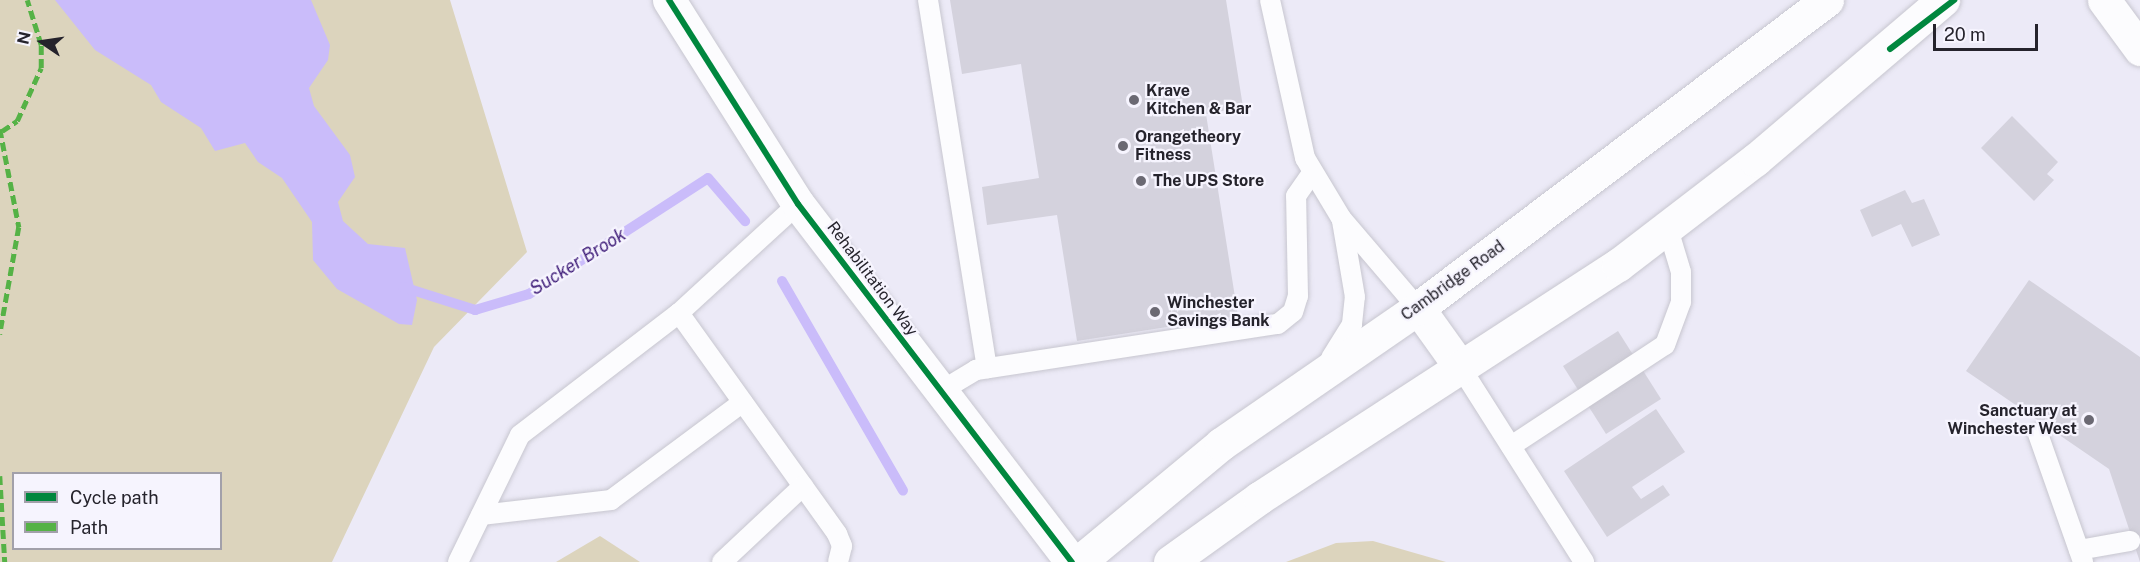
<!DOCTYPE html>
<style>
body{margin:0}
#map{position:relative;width:2140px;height:562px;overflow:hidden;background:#eceaf7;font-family:"Public Sans",sans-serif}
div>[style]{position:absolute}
.green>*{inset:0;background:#dcd4bd}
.water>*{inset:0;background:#cabcfa}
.stream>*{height:10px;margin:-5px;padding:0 5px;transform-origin:5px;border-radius:5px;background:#cabcfa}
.building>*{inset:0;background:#d4d2dd}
.roads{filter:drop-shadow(0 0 2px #c7c6cf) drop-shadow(0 0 2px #c7c6cf)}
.service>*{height:20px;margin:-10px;padding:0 10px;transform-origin:10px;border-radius:10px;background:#fcfcfe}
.minor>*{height:33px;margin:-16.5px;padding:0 16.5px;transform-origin:16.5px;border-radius:16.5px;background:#fcfcfe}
.trunk>*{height:33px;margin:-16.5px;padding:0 16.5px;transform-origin:16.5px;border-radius:16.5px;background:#fcfcfe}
.quiet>*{height:4.5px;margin-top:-2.25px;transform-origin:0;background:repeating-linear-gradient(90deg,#55b246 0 9px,transparent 0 13.5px)}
.cycleway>*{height:6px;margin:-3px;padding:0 3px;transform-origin:3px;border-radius:3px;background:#00873e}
.dots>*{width:16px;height:16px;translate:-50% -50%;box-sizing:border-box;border:3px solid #f6f4fe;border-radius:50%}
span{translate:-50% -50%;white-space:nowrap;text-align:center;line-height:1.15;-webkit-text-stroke:4.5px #f6f4fe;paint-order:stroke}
.poi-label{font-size:16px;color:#25232c;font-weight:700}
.left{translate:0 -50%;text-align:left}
.right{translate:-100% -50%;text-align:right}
.street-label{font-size:16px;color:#25232c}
.water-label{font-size:18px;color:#3f1d79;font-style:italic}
.legend{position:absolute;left:12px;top:472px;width:210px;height:78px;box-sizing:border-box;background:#f6f4fe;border:2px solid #a2a0aa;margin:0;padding:8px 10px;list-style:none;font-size:18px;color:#25232c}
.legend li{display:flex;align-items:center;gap:12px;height:30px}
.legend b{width:30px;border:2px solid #a2a0aa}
.north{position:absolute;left:12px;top:12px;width:60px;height:60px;-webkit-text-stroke:4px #f6f4fe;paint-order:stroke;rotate:283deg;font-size:16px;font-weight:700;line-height:24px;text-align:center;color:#25232c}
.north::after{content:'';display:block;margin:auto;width:21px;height:27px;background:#25232c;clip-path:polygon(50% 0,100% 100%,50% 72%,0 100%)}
.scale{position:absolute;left:1933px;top:24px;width:105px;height:27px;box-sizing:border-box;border:3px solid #25232c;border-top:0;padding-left:8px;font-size:18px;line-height:21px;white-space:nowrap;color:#25232c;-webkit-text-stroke:4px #f6f4fe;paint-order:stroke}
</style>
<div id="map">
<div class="green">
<i style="clip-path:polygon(evenodd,0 0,450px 0,527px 252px,434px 347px,332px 562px,0 562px,0 0,14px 474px,220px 474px,220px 548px,14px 548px,14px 474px)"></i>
<i style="clip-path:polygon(600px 536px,640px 562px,556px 562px)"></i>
<i style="clip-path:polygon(1373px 541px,1446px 562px,1286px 562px,1336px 543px)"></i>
</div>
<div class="water">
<i style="clip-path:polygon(55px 0,311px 0,330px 45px,328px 60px,309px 88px,314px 106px,350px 155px,355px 177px,338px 202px,343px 221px,368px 244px,405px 248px,417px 300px,412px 325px,399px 324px,337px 289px,313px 260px,312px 222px,282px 178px,258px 162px,245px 143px,215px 151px,201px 128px,161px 102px,151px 85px,95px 50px)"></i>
</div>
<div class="stream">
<i style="left:782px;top:281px;width:242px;rotate:60deg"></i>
<i style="left:403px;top:287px;width:76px;rotate:17.7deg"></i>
<i style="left:475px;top:310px;width:56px;rotate:-16.5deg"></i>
<i style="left:529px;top:294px;width:213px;rotate:-32.9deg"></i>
<i style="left:708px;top:178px;width:57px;rotate:49.3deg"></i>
</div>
<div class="building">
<i style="clip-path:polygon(950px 0,1226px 0,1243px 107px,1206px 114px,1238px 316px,1077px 341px,1057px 215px,987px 225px,982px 187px,1039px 178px,1023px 78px,1021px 64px,962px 74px)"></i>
<i style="clip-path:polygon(2012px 116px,2058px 162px,2047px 174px,2054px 180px,2034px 201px,1981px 148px)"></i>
<i style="clip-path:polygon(1905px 190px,1912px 203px,1924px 199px,1940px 235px,1912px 247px,1901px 224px,1872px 237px,1860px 210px)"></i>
<i style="clip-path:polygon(2029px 280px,2140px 357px,2140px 562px,2109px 469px,1966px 371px)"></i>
<i style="clip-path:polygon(1618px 331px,1661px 399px,1606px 434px,1563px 366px)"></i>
<i style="clip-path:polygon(1656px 409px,1685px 452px,1632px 487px,1641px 499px,1663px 485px,1670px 495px,1607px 537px,1564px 471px)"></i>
</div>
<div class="roads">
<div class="service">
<i style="left:928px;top:0;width:373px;rotate:80.9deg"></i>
<i style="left:1270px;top:0;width:162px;rotate:77.5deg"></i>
<i style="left:1305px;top:158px;width:70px;rotate:59deg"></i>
<i style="left:1341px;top:218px;width:118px;rotate:49.5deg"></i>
<i style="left:679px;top:313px;width:272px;rotate:54.4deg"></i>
<i style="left:837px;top:534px;width:13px;rotate:67deg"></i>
<i style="left:842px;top:546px;width:16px;rotate:104deg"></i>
<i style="left:1331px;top:358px;width:40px;rotate:-58deg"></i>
<i style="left:1352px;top:324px;width:27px;rotate:-84deg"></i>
<i style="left:1355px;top:297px;width:77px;rotate:-99.7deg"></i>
<i style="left:1461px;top:368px;width:230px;rotate:57.6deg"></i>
<i style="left:941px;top:391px;width:41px;rotate:-31deg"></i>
<i style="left:976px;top:370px;width:305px;rotate:-8.7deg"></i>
<i style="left:1278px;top:324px;width:19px;rotate:-39deg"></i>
<i style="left:1293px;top:312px;width:17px;rotate:-73deg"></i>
<i style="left:1298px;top:296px;width:100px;rotate:-91.1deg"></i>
<i style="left:1296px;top:196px;width:28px;rotate:-55deg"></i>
<i style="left:2038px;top:434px;width:136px;rotate:70.6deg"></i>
<i style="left:1511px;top:446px;width:184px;rotate:-33.3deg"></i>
<i style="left:1665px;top:345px;width:46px;rotate:-69.6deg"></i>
<i style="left:1681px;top:302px;width:30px;rotate:-90deg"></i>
<i style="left:1681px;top:272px;width:45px;rotate:-106.8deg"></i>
<i style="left:481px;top:515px;width:131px;rotate:-6.6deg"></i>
<i style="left:611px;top:500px;width:164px;rotate:-36.6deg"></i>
<i style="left:2079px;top:550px;width:52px;rotate:-10deg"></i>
<i style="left:458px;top:562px;width:141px;rotate:-64deg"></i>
<i style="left:520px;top:435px;width:200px;rotate:-37.5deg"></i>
<i style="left:679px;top:313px;width:161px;rotate:-42.5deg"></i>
<i style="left:722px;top:562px;width:111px;rotate:-43.2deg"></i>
</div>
<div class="minor">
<i style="left:669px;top:0;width:241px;rotate:57.7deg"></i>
<i style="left:798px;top:204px;width:451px;rotate:52.6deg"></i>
<i style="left:2104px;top:0;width:61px;rotate:53.7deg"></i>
</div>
<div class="trunk">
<i style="left:1418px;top:308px;width:74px;rotate:54.4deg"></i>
<i style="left:1079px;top:562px;width:185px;rotate:-39.7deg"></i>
<i style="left:1221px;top:444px;width:239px;rotate:-34.6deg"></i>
<i style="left:1418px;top:308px;width:512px;rotate:-36.98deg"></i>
<i style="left:1170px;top:562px;width:110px;rotate:-35.7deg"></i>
<i style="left:1259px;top:498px;width:428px;rotate:-33deg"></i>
<i style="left:1618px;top:265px;width:173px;rotate:-37.5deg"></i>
<i style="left:1755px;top:160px;width:247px;rotate:-40.4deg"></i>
</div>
</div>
<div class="quiet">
<i style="left:0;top:129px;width:100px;rotate:79deg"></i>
<i style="left:19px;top:227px;width:109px;rotate:100.1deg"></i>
<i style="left:2px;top:131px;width:18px;rotate:-34deg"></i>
<i style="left:17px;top:121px;width:58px;rotate:-65.6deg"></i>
<i style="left:41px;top:68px;width:23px;rotate:-90deg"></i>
<i style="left:41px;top:45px;width:47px;rotate:-107.3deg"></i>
<i style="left:0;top:476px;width:86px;rotate:86.7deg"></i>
</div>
<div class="cycleway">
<i style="left:669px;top:0;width:241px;rotate:57.7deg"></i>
<i style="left:798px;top:204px;width:451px;rotate:52.6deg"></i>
<i style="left:1890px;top:49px;width:81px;rotate:-37.4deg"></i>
</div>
<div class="dots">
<i style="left:1134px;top:100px;background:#6b6973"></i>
<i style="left:1123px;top:146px;background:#6b6973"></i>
<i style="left:1141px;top:181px;background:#6b6973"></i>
<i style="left:1155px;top:312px;background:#6b6973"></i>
<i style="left:2089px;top:420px;background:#6b6973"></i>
</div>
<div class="poi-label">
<span class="left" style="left:1146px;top:100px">Krave<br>Kitchen &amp; Bar</span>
<span class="left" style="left:1135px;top:146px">Orangetheory<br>Fitness</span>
<span class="left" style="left:1153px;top:181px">The UPS Store</span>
<span class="left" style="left:1167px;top:312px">Winchester<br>Savings Bank</span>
<span class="right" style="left:2077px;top:420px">Sanctuary at<br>Winchester West</span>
</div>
<div class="street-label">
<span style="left:872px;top:279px;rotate:53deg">Rehabilitation Way</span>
<span style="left:1453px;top:281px;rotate:-36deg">Cambridge Road</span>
</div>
<div class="water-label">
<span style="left:578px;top:262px;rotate:-32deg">Sucker Brook</span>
</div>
<ul class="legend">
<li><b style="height:8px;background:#00873e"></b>Cycle path</li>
<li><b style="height:8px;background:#55b246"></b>Path</li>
</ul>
<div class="north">N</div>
<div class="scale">20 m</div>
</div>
